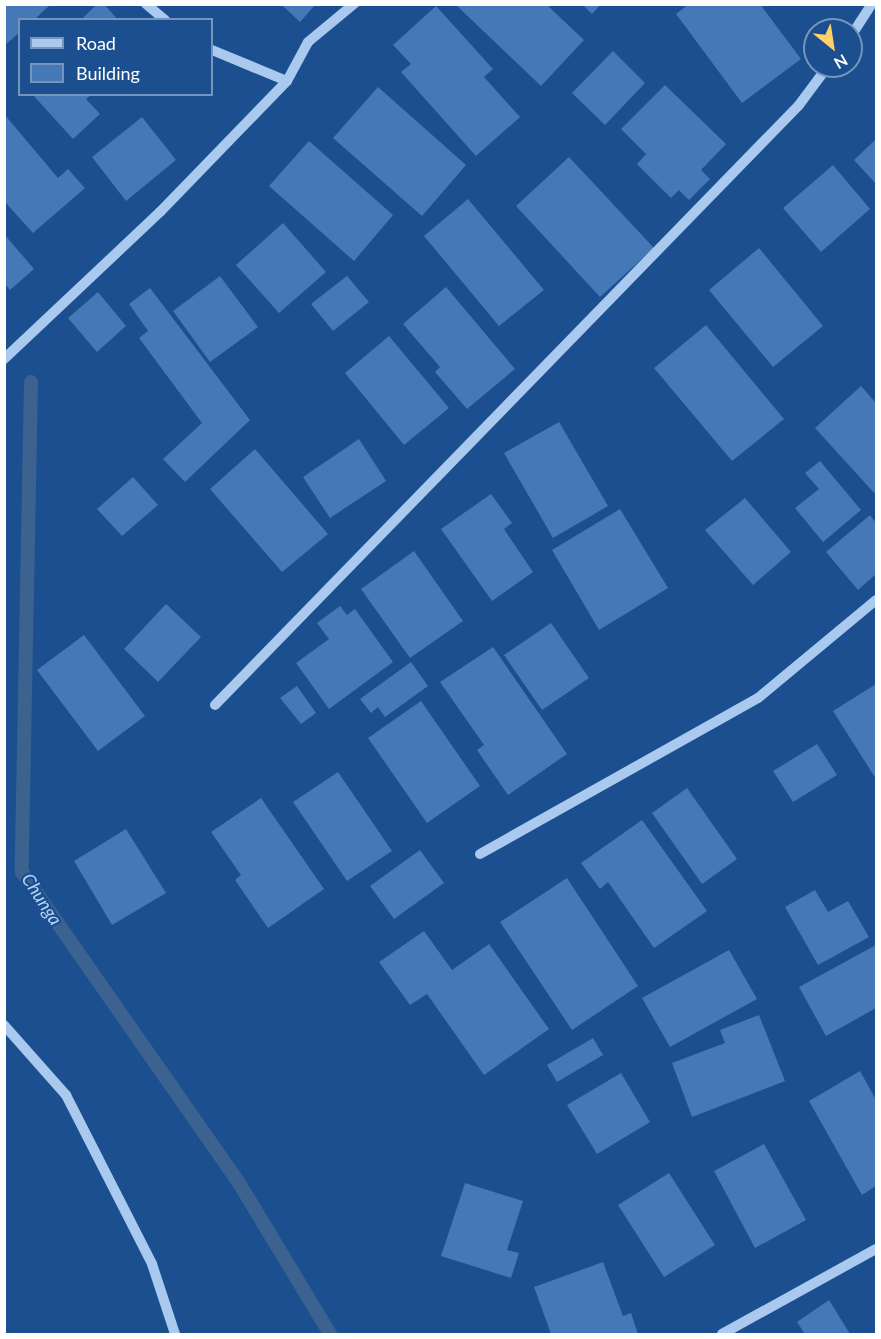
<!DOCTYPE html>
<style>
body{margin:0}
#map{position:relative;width:881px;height:1339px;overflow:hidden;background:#1b4f8f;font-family:Lato,sans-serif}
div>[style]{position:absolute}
.stream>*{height:14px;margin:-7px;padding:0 7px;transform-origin:7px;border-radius:7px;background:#3c6290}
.building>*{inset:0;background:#4478b7}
.minor>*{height:10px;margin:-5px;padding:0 5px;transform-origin:5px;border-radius:5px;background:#a9c9ee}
span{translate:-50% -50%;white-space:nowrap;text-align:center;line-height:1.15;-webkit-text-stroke:4.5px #1b4f8f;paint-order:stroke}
.water-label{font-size:18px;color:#b5d3f5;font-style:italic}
.frame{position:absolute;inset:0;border:6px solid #fff;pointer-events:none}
.legend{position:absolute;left:18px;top:18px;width:195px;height:78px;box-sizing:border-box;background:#1b4f8f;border:2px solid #7695bc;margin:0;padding:8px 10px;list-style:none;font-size:18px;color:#fff}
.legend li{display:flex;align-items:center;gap:12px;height:30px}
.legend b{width:30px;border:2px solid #7695bc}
.north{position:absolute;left:803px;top:18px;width:60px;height:60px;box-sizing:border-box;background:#1b4f8f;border:2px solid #7695bc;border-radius:50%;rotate:150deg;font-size:16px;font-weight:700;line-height:24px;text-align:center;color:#fff}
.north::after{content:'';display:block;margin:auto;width:21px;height:27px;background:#ffd166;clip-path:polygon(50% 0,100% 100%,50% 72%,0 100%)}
</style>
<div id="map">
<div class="stream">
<i style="left:31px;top:382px;width:490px;rotate:91.1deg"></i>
<i style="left:22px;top:872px;width:379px;rotate:55.1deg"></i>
<i style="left:239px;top:1183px;width:176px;rotate:58.9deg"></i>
</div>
<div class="building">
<i style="clip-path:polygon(4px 4px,51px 4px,34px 20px,20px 20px,20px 32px,4px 46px)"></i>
<i style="clip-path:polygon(97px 4px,104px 4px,118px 20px,81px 20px)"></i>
<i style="clip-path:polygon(281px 4px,316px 4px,300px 22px)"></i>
<i style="clip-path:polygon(455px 4px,546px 4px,584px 40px,541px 86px)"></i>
<i style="clip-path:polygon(582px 4px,601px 4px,592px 14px)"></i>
<i style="clip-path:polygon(689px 4px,760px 4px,801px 59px,742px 103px,676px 14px)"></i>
<i style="clip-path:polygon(436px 6px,493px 69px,484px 77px,520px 117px,476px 156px,401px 72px,411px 64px,393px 45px)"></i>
<i style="clip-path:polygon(613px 51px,645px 83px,605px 125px,572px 93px)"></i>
<i style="clip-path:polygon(665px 85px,726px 144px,701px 170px,710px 179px,689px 200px,679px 190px,671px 198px,637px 164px,646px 154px,621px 129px)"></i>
<i style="clip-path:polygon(378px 87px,466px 165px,422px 216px,333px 138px)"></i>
<i style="clip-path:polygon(32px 94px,92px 94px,86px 99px,100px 114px,73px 139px)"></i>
<i style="clip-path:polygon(4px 114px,58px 178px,68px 169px,85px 188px,33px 233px,4px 201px)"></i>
<i style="clip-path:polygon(142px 117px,176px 160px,126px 201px,92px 157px)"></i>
<i style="clip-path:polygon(876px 139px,876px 184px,854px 160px)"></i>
<i style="clip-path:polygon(309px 141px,393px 215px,354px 261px,269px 186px)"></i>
<i style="clip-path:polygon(569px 157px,654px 248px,600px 297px,516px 206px)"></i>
<i style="clip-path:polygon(833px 165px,870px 209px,821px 252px,783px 208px)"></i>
<i style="clip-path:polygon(468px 199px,544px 290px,499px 326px,424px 236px)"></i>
<i style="clip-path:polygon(283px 223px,326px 272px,279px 313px,236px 265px)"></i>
<i style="clip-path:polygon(4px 234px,34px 269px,10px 290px,4px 283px)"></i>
<i style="clip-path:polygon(759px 248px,823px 326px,773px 367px,709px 290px)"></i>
<i style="clip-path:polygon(220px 276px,258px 327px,210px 362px,173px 311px)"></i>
<i style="clip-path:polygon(347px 276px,369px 302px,333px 331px,311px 304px)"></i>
<i style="clip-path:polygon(446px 287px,515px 369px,467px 409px,435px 372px,440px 367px,403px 324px)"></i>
<i style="clip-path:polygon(150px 288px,250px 420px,185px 482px,163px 459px,202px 423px,139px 338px,148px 331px,129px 304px)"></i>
<i style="clip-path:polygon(98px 292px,126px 326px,97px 352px,68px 318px)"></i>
<i style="clip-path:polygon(706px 325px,784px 419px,732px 461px,654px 368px)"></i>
<i style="clip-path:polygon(389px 336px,449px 408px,404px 445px,345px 373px)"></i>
<i style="clip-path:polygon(861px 386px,876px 403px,876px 495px,815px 428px)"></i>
<i style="clip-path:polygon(559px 422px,608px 506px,553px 538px,504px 453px)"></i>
<i style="clip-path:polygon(359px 439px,386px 481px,330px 518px,303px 477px)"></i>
<i style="clip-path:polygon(255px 449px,328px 534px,282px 572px,210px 489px)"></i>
<i style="clip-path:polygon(820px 461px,861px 510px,823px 542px,795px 508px,819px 489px,805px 473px)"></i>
<i style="clip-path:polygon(133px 477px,158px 505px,122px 536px,97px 509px)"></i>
<i style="clip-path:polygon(491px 494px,512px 523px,504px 529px,533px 572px,492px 601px,441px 529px)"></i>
<i style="clip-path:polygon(745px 498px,791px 552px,753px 585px,705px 530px)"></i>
<i style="clip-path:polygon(620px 509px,668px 588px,599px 630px,552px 550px)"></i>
<i style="clip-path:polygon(870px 515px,876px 523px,876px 574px,858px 590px,826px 552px)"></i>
<i style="clip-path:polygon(414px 551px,463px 621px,410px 658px,361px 589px)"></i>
<i style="clip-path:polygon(166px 604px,201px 637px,158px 682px,124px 649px)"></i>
<i style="clip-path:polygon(340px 606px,347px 615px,355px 609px,393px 662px,329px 709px,296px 663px,329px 639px,317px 623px)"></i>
<i style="clip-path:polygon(551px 623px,589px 678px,542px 710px,504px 655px)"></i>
<i style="clip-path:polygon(84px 635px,145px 716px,98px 751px,37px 670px)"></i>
<i style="clip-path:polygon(493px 647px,567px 754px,508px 795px,477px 750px,484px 745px,440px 682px)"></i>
<i style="clip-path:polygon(411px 662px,428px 686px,385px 717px,378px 707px,371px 713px,360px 699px)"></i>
<i style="clip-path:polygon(876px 684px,876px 779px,833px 711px)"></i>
<i style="clip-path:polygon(297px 686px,316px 713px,301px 724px,280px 698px)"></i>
<i style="clip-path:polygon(421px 701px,480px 786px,427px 823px,368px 738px)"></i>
<i style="clip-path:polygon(817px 744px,837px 775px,793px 802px,773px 771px)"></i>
<i style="clip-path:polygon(338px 772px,392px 851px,347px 881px,293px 802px)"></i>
<i style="clip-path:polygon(687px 788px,737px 859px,702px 884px,652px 813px)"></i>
<i style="clip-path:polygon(261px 798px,324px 889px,268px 928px,235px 880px,241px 875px,211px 832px)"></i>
<i style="clip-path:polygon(642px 820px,707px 911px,654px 948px,608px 882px,600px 889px,581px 863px)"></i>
<i style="clip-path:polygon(126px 829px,166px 893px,112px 925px,74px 861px)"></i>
<i style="clip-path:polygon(420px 850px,444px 883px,394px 919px,370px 886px)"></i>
<i style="clip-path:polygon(567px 878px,638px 986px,572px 1030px,500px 922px)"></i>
<i style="clip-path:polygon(815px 890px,828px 912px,848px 901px,869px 937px,818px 965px,785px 907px)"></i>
<i style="clip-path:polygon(424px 931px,452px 970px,489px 944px,549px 1029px,484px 1075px,427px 994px,410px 1005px,379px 962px)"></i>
<i style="clip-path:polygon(876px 945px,876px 1008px,826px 1036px,799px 987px)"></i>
<i style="clip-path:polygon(729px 950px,757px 999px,670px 1047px,642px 998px)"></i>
<i style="clip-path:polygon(759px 1015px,785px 1081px,692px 1117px,672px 1063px,725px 1043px,720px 1030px)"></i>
<i style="clip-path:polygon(593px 1038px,603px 1055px,557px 1082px,547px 1065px)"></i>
<i style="clip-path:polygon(860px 1071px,876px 1100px,876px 1186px,862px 1195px,809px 1101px)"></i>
<i style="clip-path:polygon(621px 1073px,650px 1122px,597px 1154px,567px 1105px)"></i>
<i style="clip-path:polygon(764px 1144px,806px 1220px,755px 1248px,714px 1171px)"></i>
<i style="clip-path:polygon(669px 1173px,715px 1245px,664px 1277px,618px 1205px)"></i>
<i style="clip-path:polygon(465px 1183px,523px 1201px,507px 1250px,519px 1253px,511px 1278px,441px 1256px)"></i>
<i style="clip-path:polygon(603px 1262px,623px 1316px,631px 1313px,638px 1334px,551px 1334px,534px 1287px)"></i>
<i style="clip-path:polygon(829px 1300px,850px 1334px,805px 1334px,797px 1322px)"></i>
</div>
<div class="minor">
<i style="left:146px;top:4px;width:25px;rotate:40deg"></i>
<i style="left:851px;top:36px;width:38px;rotate:-57deg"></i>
<i style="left:212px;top:50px;width:81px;rotate:22.5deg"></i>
<i style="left:287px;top:81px;width:44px;rotate:-61.7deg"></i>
<i style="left:308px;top:42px;width:60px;rotate:-39.6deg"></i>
<i style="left:4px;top:359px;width:214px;rotate:-43.3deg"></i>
<i style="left:160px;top:212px;width:182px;rotate:-45.9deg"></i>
<i style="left:215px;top:705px;width:837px;rotate:-45.77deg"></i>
<i style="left:799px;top:105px;width:49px;rotate:-53.4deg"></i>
<i style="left:480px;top:854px;width:319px;rotate:-29.3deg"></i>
<i style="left:758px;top:698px;width:153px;rotate:-39.7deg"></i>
<i style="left:4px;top:1025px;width:94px;rotate:48.5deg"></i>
<i style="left:66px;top:1095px;width:190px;rotate:63deg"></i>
<i style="left:152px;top:1264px;width:74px;rotate:71.8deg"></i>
<i style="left:722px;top:1334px;width:176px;rotate:-28.9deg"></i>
</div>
<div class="water-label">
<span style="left:42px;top:899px;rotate:57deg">Chunga</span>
</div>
<div class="frame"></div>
<ul class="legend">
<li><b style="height:8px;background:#a9c9ee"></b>Road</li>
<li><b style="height:16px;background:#4478b7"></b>Building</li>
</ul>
<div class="north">N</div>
</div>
